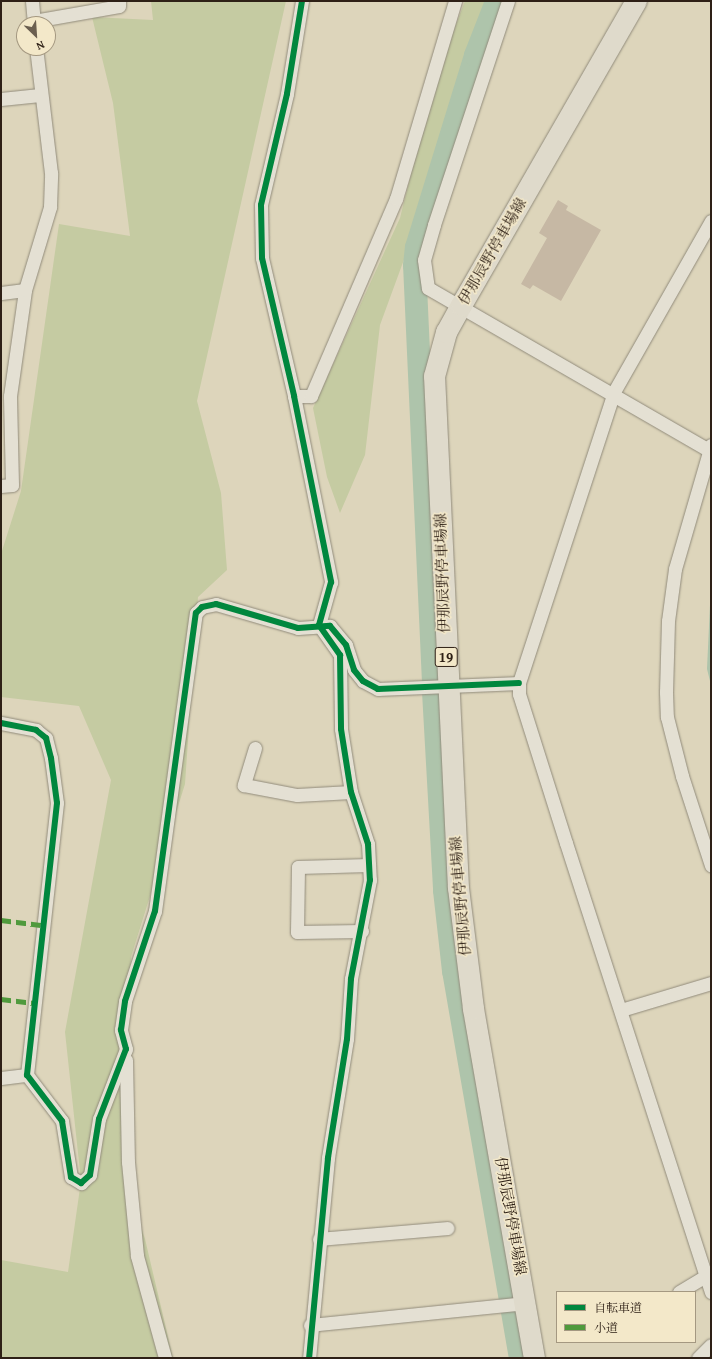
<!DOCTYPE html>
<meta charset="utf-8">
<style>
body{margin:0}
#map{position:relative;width:712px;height:1359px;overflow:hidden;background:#ddd5bb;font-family:"Gentium Book Plus","Noto Serif JP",serif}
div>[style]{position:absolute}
.green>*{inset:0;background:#c5cba2}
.water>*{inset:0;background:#aec4ab}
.river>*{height:23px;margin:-11.5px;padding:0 11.5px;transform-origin:11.5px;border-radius:11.5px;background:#aec4ab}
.building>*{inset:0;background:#c6b8a4}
.roads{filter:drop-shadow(0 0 1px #918b7b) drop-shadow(0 0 1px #918b7b)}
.street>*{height:13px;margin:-6.5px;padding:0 6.5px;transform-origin:6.5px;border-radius:6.5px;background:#e4e0d3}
.primary>*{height:21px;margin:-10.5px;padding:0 10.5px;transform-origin:10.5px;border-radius:10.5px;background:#dfdacb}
.quiet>*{height:5px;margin-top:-2.5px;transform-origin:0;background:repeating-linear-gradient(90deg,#509a3d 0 10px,transparent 0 15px)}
.cycleway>*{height:6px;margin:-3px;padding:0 3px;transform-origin:3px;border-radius:3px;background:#00873e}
span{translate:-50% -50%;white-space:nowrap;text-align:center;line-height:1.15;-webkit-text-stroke:3px #f3e8c9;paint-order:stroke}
.shield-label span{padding:1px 3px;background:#f3e8c9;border:1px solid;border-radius:3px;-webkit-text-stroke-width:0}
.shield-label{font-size:14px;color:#2e2016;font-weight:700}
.street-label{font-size:15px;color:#2e2016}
.frame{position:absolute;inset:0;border:2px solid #2e2016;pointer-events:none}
.legend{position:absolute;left:556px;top:1291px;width:140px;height:52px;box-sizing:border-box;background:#f3e8c9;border:1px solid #a49881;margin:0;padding:5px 7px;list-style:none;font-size:12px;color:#2e2016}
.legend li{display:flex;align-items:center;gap:8px;height:20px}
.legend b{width:20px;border:1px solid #a49881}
.north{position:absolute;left:16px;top:16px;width:40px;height:40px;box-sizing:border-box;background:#f3e8c9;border:1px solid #a49881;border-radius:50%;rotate:155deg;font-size:11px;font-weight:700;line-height:16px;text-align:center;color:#2e2016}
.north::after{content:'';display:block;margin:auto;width:14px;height:18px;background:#6b5f50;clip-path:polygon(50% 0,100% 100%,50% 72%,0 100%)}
</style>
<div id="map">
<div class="green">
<i style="clip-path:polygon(151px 1px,286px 1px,197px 401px,221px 493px,227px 570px,198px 597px,185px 784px,131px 957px,124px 1177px,145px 1239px,173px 1358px,1px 1358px,1px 1260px,68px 1272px,81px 1181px,65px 1032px,111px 780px,79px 706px,1px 697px,1px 554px,21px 491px,59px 224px,130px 236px,113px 103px,92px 17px,153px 20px)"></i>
<i style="clip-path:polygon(465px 1px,489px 1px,470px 48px,435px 175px,380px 325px,365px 455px,340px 513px,327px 477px,313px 408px,400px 218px,435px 78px)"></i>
</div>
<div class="water">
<i style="clip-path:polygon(711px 583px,711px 685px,707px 669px)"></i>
</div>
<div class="river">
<i style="left:433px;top:682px;width:417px;rotate:-92.6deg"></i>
<i style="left:414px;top:265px;width:18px;rotate:-84deg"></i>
<i style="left:416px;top:247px;width:201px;rotate:-72.9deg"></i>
<i style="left:475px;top:55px;width:58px;rotate:-68.7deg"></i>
<i style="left:433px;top:691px;width:199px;rotate:86.8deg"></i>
<i style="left:444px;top:890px;width:81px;rotate:83.6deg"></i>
<i style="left:453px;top:970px;width:393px;rotate:80.2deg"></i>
</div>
<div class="building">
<i style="clip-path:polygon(558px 200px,568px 206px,566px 210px,601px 230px,561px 301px,533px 285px,530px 289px,521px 284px,547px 238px,539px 233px)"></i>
</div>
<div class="roads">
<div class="street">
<i style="left:32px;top:1px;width:23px;rotate:85deg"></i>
<i style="left:302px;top:1px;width:94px;rotate:99.2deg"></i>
<i style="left:287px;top:94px;width:114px;rotate:103.2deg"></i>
<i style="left:261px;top:205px;width:53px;rotate:88.9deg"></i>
<i style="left:262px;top:258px;width:142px;rotate:76.9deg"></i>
<i style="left:294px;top:396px;width:190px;rotate:78.7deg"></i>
<i style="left:331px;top:582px;width:45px;rotate:105.6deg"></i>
<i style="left:319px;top:625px;width:37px;rotate:55deg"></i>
<i style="left:340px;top:655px;width:74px;rotate:89.2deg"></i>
<i style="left:341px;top:729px;width:64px;rotate:81deg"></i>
<i style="left:351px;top:792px;width:55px;rotate:71.9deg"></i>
<i style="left:368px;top:844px;width:36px;rotate:87deg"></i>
<i style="left:370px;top:880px;width:101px;rotate:100.9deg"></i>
<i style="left:351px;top:979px;width:60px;rotate:93.8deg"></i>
<i style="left:347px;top:1039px;width:121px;rotate:99.1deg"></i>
<i style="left:328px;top:1158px;width:201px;rotate:95.4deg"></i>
<i style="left:508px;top:1px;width:236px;rotate:108.3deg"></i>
<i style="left:434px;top:225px;width:36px;rotate:106deg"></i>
<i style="left:424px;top:260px;width:28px;rotate:82deg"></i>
<i style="left:428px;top:288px;width:324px;rotate:30deg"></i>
<i style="left:34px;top:21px;width:86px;rotate:-10deg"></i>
<i style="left:119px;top:6px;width:5px;rotate:-90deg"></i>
<i style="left:1px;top:99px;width:39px;rotate:-6deg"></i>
<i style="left:711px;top:221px;width:197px;rotate:119.6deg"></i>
<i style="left:614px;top:392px;width:306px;rotate:108.1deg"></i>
<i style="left:519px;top:683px;width:11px;rotate:90deg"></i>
<i style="left:519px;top:694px;width:156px;rotate:72.5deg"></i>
<i style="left:566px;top:843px;width:472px;rotate:72.1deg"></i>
<i style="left:1px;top:293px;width:24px;rotate:-7deg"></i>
<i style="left:294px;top:396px;width:17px"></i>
<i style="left:311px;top:396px;width:215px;rotate:-66.7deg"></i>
<i style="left:396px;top:199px;width:207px;rotate:-73.4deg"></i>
<i style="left:711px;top:445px;width:129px;rotate:106.2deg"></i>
<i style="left:675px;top:569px;width:52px;rotate:97.7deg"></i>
<i style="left:668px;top:621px;width:71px;rotate:91.6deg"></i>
<i style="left:666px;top:692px;width:25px;rotate:88deg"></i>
<i style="left:667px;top:717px;width:61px;rotate:75.7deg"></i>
<i style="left:682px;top:776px;width:94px;rotate:72deg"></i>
<i style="left:1px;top:486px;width:11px;rotate:-5deg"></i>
<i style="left:12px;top:485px;width:89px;rotate:-91.3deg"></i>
<i style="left:10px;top:396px;width:107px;rotate:-81.9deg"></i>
<i style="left:25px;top:290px;width:87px;rotate:-73.2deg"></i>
<i style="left:50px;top:207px;width:34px;rotate:-88deg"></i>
<i style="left:51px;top:173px;width:126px;rotate:-96.8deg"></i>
<i style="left:1px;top:723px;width:36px;rotate:11deg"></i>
<i style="left:36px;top:730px;width:13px;rotate:39deg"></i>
<i style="left:46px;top:738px;width:21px;rotate:76deg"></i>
<i style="left:51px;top:758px;width:45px;rotate:82.4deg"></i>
<i style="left:57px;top:803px;width:274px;rotate:96.3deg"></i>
<i style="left:27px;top:1075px;width:58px;rotate:52.7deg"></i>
<i style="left:62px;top:1121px;width:57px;rotate:80.9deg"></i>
<i style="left:71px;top:1177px;width:12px;rotate:31deg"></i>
<i style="left:81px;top:1183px;width:12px;rotate:-42deg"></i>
<i style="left:90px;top:1175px;width:57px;rotate:-80.9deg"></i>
<i style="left:99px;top:1119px;width:75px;rotate:-68.9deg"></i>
<i style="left:126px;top:1049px;width:20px;rotate:-105deg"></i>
<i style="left:121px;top:1030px;width:29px;rotate:-82deg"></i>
<i style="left:125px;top:1001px;width:95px;rotate:-71.6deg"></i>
<i style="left:155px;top:911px;width:301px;rotate:-82.2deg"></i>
<i style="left:196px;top:613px;width:8px;rotate:-45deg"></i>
<i style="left:202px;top:607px;width:14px;rotate:-12deg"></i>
<i style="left:216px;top:604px;width:85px;rotate:16.3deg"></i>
<i style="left:298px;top:628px;width:32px;rotate:-4deg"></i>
<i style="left:330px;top:626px;width:25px;rotate:50deg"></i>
<i style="left:346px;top:645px;width:26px;rotate:72deg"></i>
<i style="left:354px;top:670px;width:14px;rotate:51deg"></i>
<i style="left:363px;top:681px;width:17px;rotate:28deg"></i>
<i style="left:378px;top:689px;width:141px;rotate:-2.4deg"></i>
<i style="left:255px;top:748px;width:39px;rotate:107deg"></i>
<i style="left:244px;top:785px;width:54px;rotate:10.7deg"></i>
<i style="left:297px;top:795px;width:54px;rotate:-3.2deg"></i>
<i style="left:362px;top:931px;width:65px;rotate:179.1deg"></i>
<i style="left:297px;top:932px;width:65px;rotate:-89.1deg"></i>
<i style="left:298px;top:867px;width:71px;rotate:-1.6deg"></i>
<i style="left:621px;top:1010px;width:94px;rotate:-16.7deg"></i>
<i style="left:126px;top:1060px;width:102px;rotate:88.9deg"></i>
<i style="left:128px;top:1162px;width:94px;rotate:84.5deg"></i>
<i style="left:137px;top:1256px;width:106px;rotate:74.6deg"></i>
<i style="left:1px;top:1078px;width:26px;rotate:-7deg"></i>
<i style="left:319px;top:1239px;width:129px;rotate:-4.9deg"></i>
<i style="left:679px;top:1292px;width:31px;rotate:-31deg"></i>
<i style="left:310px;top:1325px;width:218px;rotate:-5.8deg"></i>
<i style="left:698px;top:1358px;width:18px;rotate:-45deg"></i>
</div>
<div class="primary">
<i style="left:534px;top:1358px;width:355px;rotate:-99.9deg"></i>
<i style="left:473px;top:1008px;width:121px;rotate:-97.1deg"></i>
<i style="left:458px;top:888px;width:513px;rotate:-92.68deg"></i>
<i style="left:434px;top:376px;width:46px;rotate:-74.7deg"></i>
<i style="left:446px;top:332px;width:31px;rotate:-61deg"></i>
<i style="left:461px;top:305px;width:351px;rotate:-60.1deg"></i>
</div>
</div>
<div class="quiet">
<i style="left:1px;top:920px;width:40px;rotate:7.1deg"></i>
<i style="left:1px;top:999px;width:33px;rotate:7deg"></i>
</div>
<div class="cycleway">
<i style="left:302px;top:1px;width:94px;rotate:99.2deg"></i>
<i style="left:287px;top:94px;width:114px;rotate:103.2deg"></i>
<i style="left:261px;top:205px;width:53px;rotate:88.9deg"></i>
<i style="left:262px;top:258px;width:142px;rotate:76.9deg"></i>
<i style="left:294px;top:396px;width:190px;rotate:78.7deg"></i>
<i style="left:331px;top:582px;width:45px;rotate:105.6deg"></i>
<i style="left:319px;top:625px;width:37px;rotate:55deg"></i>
<i style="left:340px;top:655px;width:74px;rotate:89.2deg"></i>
<i style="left:341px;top:729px;width:64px;rotate:81deg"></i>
<i style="left:351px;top:792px;width:55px;rotate:71.9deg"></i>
<i style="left:368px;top:844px;width:36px;rotate:87deg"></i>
<i style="left:370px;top:880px;width:101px;rotate:100.9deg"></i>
<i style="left:351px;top:979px;width:60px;rotate:93.8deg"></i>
<i style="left:347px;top:1039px;width:121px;rotate:99.1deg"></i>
<i style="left:328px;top:1158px;width:201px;rotate:95.4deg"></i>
<i style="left:1px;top:723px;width:36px;rotate:11deg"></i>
<i style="left:36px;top:730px;width:13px;rotate:39deg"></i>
<i style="left:46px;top:738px;width:21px;rotate:76deg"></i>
<i style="left:51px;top:758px;width:45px;rotate:82.4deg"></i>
<i style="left:57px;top:803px;width:274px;rotate:96.3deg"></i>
<i style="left:27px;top:1075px;width:58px;rotate:52.7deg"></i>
<i style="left:62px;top:1121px;width:57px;rotate:80.9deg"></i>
<i style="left:71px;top:1177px;width:12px;rotate:31deg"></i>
<i style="left:81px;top:1183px;width:12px;rotate:-42deg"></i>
<i style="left:90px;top:1175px;width:57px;rotate:-80.9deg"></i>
<i style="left:99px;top:1119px;width:75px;rotate:-68.9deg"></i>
<i style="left:126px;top:1049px;width:20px;rotate:-105deg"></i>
<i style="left:121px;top:1030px;width:29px;rotate:-82deg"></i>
<i style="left:125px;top:1001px;width:95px;rotate:-71.6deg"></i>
<i style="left:155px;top:911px;width:301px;rotate:-82.2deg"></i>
<i style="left:196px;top:613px;width:8px;rotate:-45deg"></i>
<i style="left:202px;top:607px;width:14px;rotate:-12deg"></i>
<i style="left:216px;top:604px;width:85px;rotate:16.3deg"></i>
<i style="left:298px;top:628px;width:32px;rotate:-4deg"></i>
<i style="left:330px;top:626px;width:25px;rotate:50deg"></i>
<i style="left:346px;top:645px;width:26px;rotate:72deg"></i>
<i style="left:354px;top:670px;width:14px;rotate:51deg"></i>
<i style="left:363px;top:681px;width:17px;rotate:28deg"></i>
<i style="left:378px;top:689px;width:141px;rotate:-2.4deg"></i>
</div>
<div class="shield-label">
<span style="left:446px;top:657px">19</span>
</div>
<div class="street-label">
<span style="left:492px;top:251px;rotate:-60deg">伊那辰野停車場線</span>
<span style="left:442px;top:573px;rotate:-92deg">伊那辰野停車場線</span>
<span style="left:460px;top:896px;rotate:-95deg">伊那辰野停車場線</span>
<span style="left:511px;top:1216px;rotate:80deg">伊那辰野停車場線</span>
</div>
<div class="frame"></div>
<ul class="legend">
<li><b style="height:5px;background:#00873e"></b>自転車道</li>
<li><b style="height:5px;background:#509a3d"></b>小道</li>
</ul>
<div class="north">N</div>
</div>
